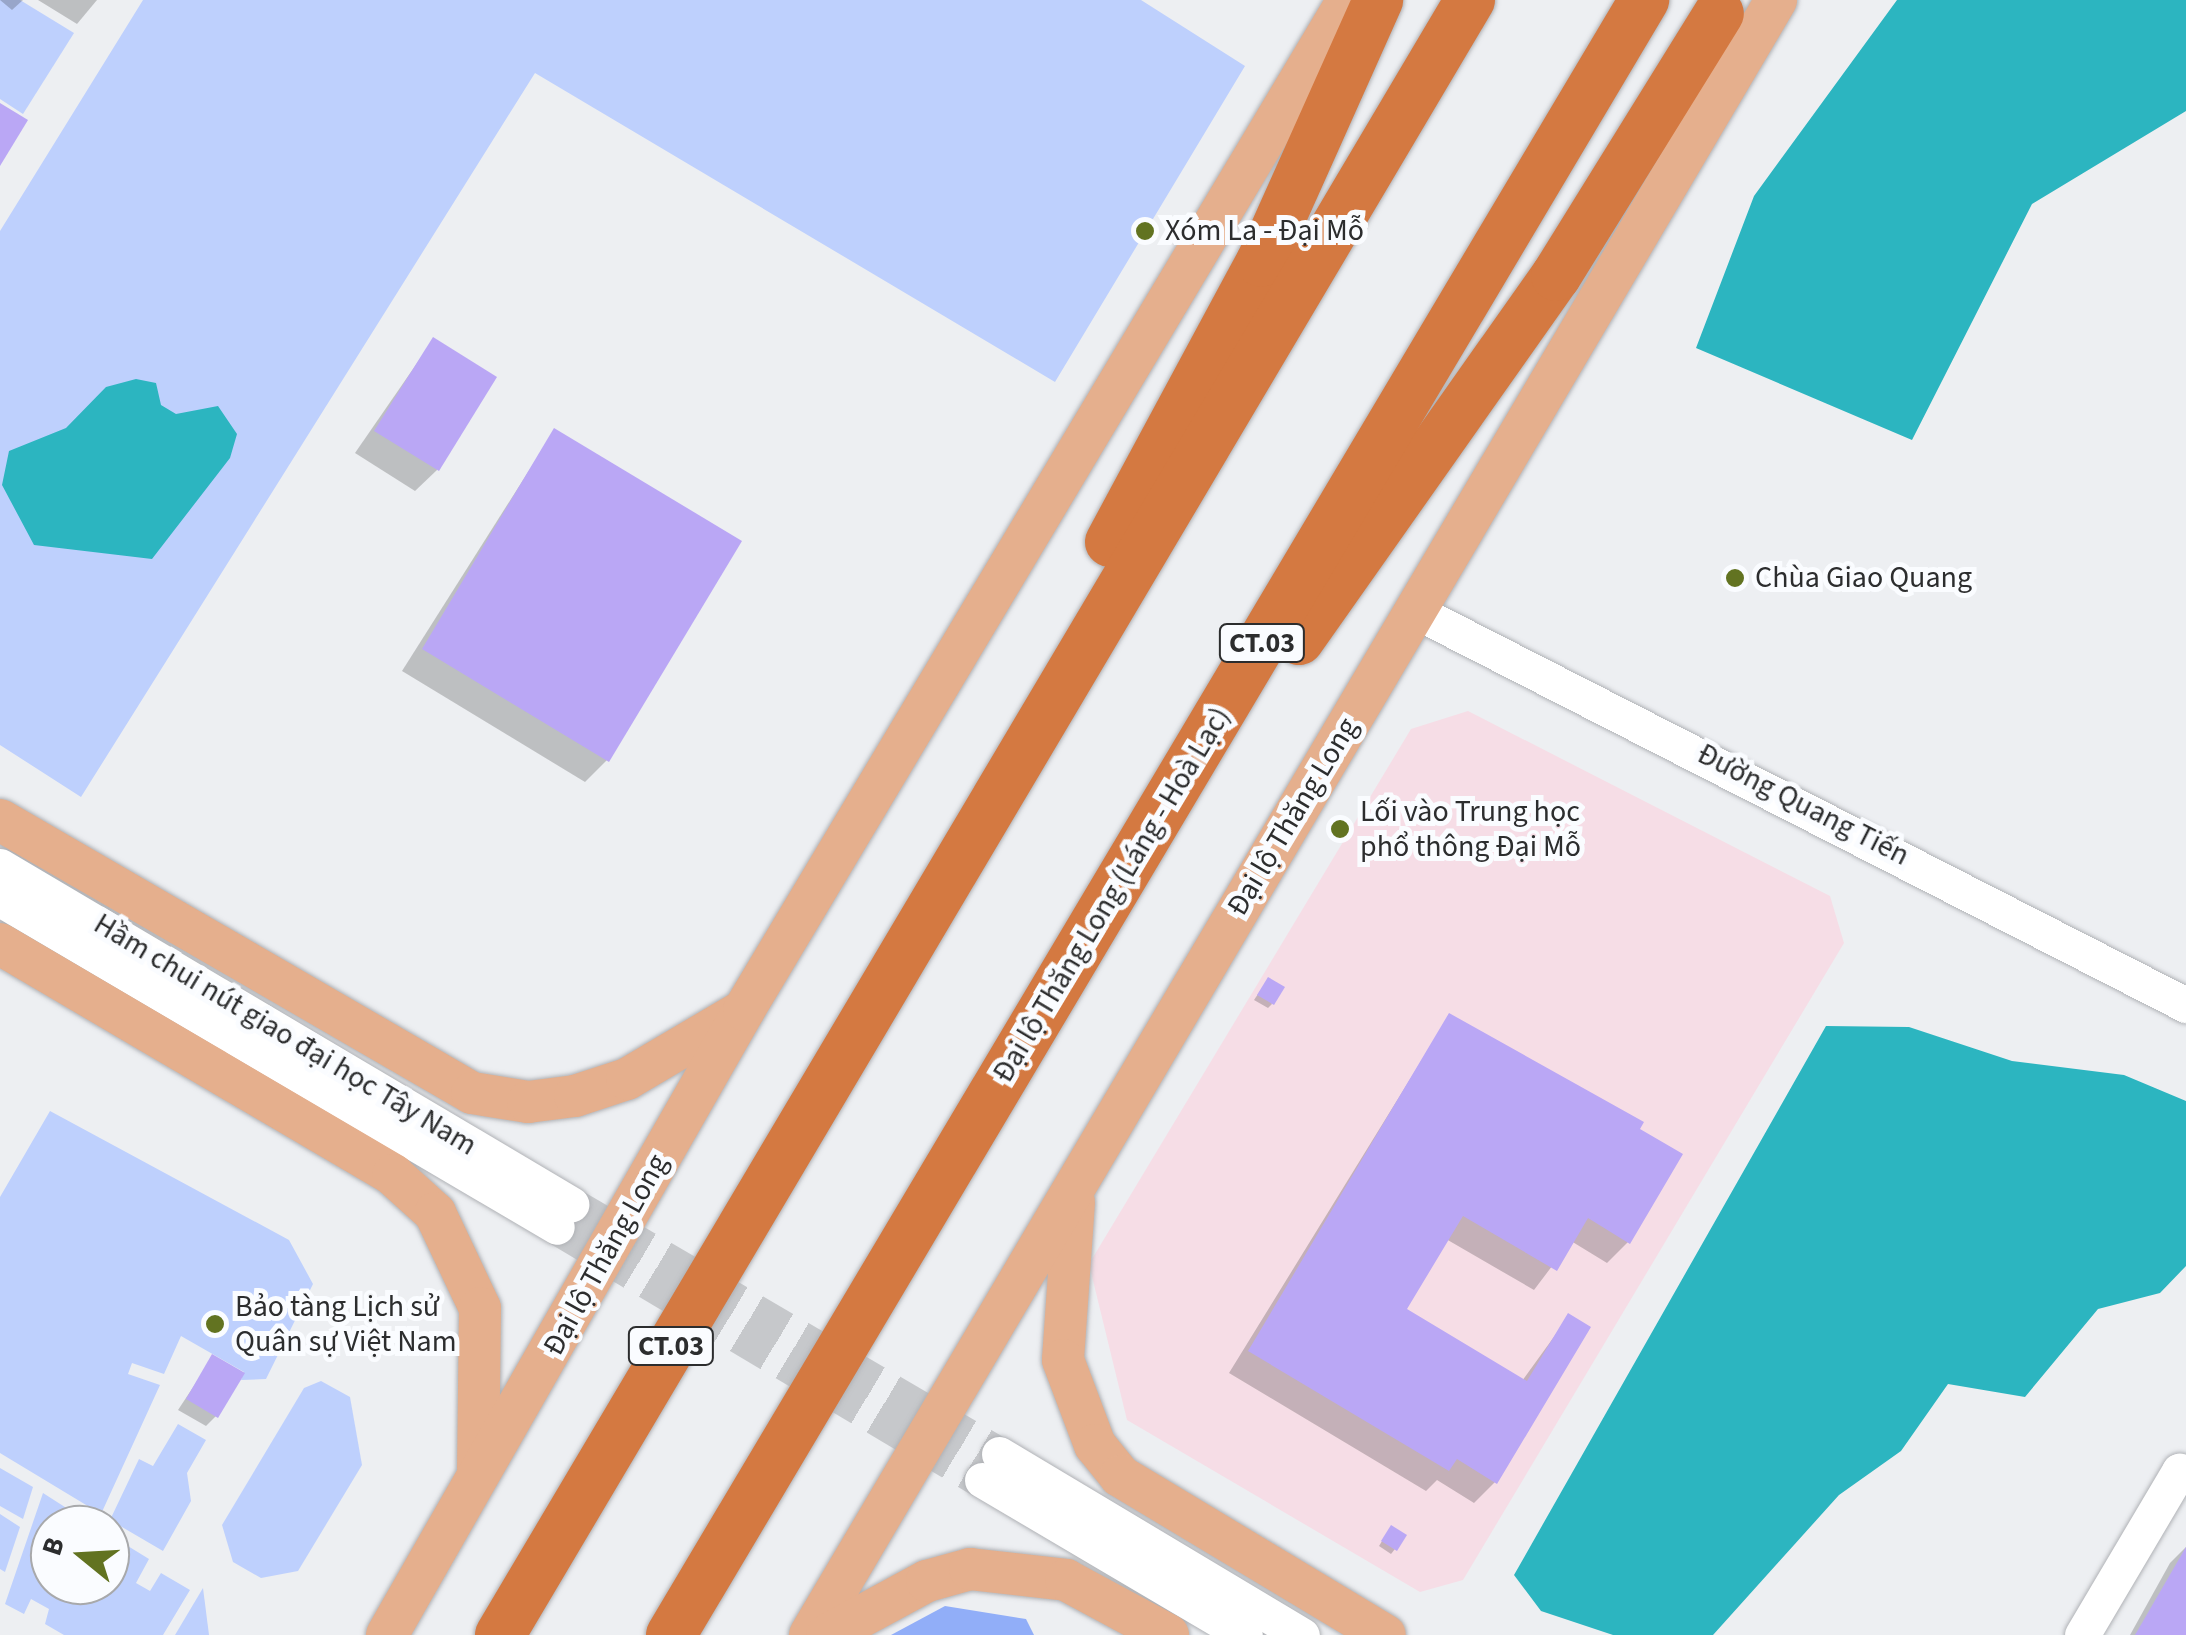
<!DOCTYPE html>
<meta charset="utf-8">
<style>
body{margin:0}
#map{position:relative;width:2186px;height:1635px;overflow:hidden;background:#edeff2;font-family:"Source Sans 3",sans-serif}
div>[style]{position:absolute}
.commercial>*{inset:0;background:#f6dde6}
.green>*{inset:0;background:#bed0fd}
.forest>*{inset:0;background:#91aef8}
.water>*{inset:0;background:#2cb5c0}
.shadow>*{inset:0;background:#0003}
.building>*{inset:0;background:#baa7f5}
.minor-tunnel>*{height:35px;margin-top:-17.5px;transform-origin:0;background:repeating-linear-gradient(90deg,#c6c8cb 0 35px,transparent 0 53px)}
.roads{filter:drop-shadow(0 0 2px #b0b2b6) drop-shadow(0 0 2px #b0b2b6)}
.minor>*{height:35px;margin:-17.5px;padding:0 17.5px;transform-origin:17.5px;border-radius:17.5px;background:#fff}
.major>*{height:42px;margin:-21px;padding:0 21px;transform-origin:21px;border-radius:21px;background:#e5af8d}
.highway>*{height:50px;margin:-25px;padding:0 25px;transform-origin:25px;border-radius:25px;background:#d47941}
.dots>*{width:28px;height:28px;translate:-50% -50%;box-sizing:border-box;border:5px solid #fafcff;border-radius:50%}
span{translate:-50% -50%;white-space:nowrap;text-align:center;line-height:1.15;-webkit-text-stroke:10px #fafcff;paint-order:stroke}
.shield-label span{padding:2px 8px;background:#fafcff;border:2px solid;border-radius:8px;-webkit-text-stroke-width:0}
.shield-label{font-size:28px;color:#2c2d2e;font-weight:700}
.poi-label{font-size:30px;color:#2c2d2e}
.left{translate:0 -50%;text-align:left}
.street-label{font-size:30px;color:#2c2d2e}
.north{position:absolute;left:30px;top:1505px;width:100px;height:100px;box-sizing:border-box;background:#fafcff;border:2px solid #a8a9ab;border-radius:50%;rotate:288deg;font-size:28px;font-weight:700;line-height:40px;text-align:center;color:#2c2d2e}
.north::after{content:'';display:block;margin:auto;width:35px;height:45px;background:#627321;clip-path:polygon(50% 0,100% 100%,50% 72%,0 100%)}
</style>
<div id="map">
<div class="commercial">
<i style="clip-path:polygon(1468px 711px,1830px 896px,1844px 943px,1463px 1580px,1420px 1592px,1127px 1420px,1089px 1264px,1411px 729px)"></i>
</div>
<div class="green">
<i style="clip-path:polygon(0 0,20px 0,74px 33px,23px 114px,0 99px)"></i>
<i style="clip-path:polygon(143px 0,1141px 0,1245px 66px,1055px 382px,535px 73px,81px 797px,0 745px,0 231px)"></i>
<i style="clip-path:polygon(50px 1111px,289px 1240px,313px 1284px,266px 1379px,241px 1380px,244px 1372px,181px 1336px,164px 1374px,132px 1363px,128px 1374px,160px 1385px,101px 1514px,0 1453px,0 1197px)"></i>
<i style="clip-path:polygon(321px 1381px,350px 1397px,362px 1465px,298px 1571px,261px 1578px,233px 1562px,222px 1525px,304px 1388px)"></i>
<i style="clip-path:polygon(178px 1424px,206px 1440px,187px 1473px,191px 1501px,163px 1551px,110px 1520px,139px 1459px,153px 1466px)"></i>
<i style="clip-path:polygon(0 1468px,33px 1487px,23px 1519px,0 1506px)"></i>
<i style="clip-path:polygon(43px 1493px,93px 1525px,50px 1525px,50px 1585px,110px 1585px,110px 1535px,149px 1559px,136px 1583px,150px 1591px,161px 1573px,190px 1590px,163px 1635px,64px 1635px,45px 1624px,49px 1609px,31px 1599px,24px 1614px,5px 1604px)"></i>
<i style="clip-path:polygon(0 1514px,20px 1527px,5px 1572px,0 1569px)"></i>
<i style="clip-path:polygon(203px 1588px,209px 1635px,175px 1635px)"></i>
</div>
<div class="forest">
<i style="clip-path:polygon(945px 1606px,1026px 1619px,1034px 1635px,891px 1635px)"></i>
</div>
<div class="water">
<i style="clip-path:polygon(1897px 0,2186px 0,2186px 111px,2032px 204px,1912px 440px,1696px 348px,1754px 196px)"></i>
<i style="clip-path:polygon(136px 379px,156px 383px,161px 405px,176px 414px,218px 406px,237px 434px,230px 458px,152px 559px,34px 545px,2px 485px,9px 451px,66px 428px,106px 387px)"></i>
<i style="clip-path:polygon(1826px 1026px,1909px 1027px,2012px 1061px,2124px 1075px,2186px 1101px,2186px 1266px,2160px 1293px,2098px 1309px,2025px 1397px,1948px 1384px,1901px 1451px,1839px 1495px,1713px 1635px,1613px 1635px,1541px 1611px,1514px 1575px)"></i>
</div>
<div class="shadow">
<i style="clip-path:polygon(0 0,23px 0,12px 10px)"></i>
<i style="clip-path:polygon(38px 0,97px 0,77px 24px)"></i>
<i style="clip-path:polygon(433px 340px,437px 470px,415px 491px,355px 453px)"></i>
<i style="clip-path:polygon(554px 431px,607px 760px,585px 782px,402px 671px)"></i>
<i style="clip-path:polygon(1264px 985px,1272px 1004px,1268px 1008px,1254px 1000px)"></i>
<i style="clip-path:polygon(1449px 1016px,1628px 1242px,1607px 1263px,1571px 1241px,1534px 1290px,1446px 1239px,1404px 1310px,1522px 1381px,1569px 1316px,1495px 1482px,1474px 1503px,1437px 1480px,1426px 1491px,1229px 1373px)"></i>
<i style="clip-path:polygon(213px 1357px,216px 1416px,206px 1426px,178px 1410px)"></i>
<i style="clip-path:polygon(1387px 1533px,1395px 1549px,1391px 1554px,1379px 1546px)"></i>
<i style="clip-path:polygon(2186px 1547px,2181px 1635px,2130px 1635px,2170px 1563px)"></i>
</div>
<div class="building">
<i style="clip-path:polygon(0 103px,28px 120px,0 166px)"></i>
<i style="clip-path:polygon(433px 337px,497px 377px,439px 471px,374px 431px)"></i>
<i style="clip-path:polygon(554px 428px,742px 541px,609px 762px,422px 649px)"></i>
<i style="clip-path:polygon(1268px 977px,1285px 987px,1274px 1005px,1257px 995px)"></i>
<i style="clip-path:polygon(1449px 1013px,1644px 1122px,1640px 1129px,1683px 1154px,1630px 1244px,1588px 1218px,1557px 1271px,1463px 1216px,1407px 1309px,1527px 1381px,1568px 1313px,1591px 1327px,1497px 1484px,1457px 1459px,1449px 1471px,1248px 1351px)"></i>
<i style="clip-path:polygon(212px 1354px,245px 1373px,218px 1418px,186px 1399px)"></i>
<i style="clip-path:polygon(1391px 1525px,1407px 1535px,1397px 1551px,1381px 1541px)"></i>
<i style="clip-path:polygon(2186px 1547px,2186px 1635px,2135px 1635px)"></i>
</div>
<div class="minor-tunnel">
<i style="left:571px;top:1204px;width:496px;rotate:30.3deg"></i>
<i style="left:557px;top:1227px;width:495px;rotate:30.8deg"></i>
</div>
<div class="roads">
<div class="minor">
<i style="left:1415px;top:611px;width:866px;rotate:27.07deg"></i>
<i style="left:0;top:866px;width:664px;rotate:30.62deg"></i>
<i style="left:0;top:899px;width:646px;rotate:30.49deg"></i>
<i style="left:999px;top:1454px;width:353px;rotate:30.9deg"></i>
<i style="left:982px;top:1480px;width:305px;rotate:30.5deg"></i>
<i style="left:2082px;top:1635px;width:191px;rotate:-59.4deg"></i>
<i style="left:2179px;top:1471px;width:9px;rotate:36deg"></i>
</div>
<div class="major">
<i style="left:0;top:820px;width:545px;rotate:30.04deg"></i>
<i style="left:472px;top:1093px;width:57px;rotate:9.1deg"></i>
<i style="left:528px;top:1102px;width:47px;rotate:-7.3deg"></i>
<i style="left:575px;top:1096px;width:55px;rotate:-18.1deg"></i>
<i style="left:627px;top:1079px;width:130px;rotate:-30.5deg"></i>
<i style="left:0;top:944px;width:456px;rotate:30.4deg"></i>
<i style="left:393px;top:1175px;width:57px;rotate:42.1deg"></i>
<i style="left:435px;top:1213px;width:105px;rotate:64.7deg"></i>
<i style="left:480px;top:1308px;width:160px;rotate:90.7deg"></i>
<i style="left:1074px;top:1202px;width:158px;rotate:94deg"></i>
<i style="left:1063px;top:1360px;width:91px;rotate:69.4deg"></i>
<i style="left:1095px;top:1445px;width:40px;rotate:51deg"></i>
<i style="left:1120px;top:1476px;width:309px;rotate:31deg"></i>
<i style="left:387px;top:1635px;width:720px;rotate:-60.26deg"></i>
<i style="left:744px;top:1010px;width:1177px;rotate:-59.12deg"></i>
<i style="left:810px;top:1635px;width:1899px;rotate:-59.42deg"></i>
<i style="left:827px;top:1635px;width:114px;rotate:-28.4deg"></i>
<i style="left:927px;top:1581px;width:45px;rotate:-15.6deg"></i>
<i style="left:970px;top:1569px;width:97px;rotate:6.5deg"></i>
<i style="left:1066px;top:1580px;width:116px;rotate:28.3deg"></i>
</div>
<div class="highway">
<i style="left:1110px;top:542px;width:318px;rotate:-61.7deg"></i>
<i style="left:1261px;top:262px;width:287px;rotate:-65.9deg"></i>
<i style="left:1299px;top:640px;width:446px;rotate:-54.8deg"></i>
<i style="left:1556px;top:276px;width:309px;rotate:-58.2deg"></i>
<i style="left:500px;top:1635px;width:1901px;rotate:-59.32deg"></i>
<i style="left:671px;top:1635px;width:1903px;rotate:-59.24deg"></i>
</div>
</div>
<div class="dots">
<i style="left:1145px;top:231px;background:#627321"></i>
<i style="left:1735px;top:578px;background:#627321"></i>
<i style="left:1340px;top:829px;background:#627321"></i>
<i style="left:215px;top:1324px;background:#627321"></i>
</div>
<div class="shield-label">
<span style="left:1262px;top:643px">CT.03</span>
<span style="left:671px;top:1346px">CT.03</span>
</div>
<div class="poi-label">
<span class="left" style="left:1165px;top:231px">Xóm La - Đại Mỗ</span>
<span class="left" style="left:1755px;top:578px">Chùa Giao Quang</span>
<span class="left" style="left:1360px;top:829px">Lối vào Trung học<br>phổ thông Đại Mỗ</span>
<span class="left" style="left:235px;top:1324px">Bảo tàng Lịch sử<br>Quân sự Việt Nam</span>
</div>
<div class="street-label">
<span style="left:1803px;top:805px;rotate:27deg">Đường Quang Tiến</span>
<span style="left:1293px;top:817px;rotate:-59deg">Đại lộ Thăng Long</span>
<span style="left:1112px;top:895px;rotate:-59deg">Đại lộ Thăng Long (Láng - Hoà Lạc)</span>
<span style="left:285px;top:1035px;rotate:31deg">Hầm chui nút giao đại học Tây Nam</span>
<span style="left:606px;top:1255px;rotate:-61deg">Đại lộ Thăng Long</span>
</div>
<div class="north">B</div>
</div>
